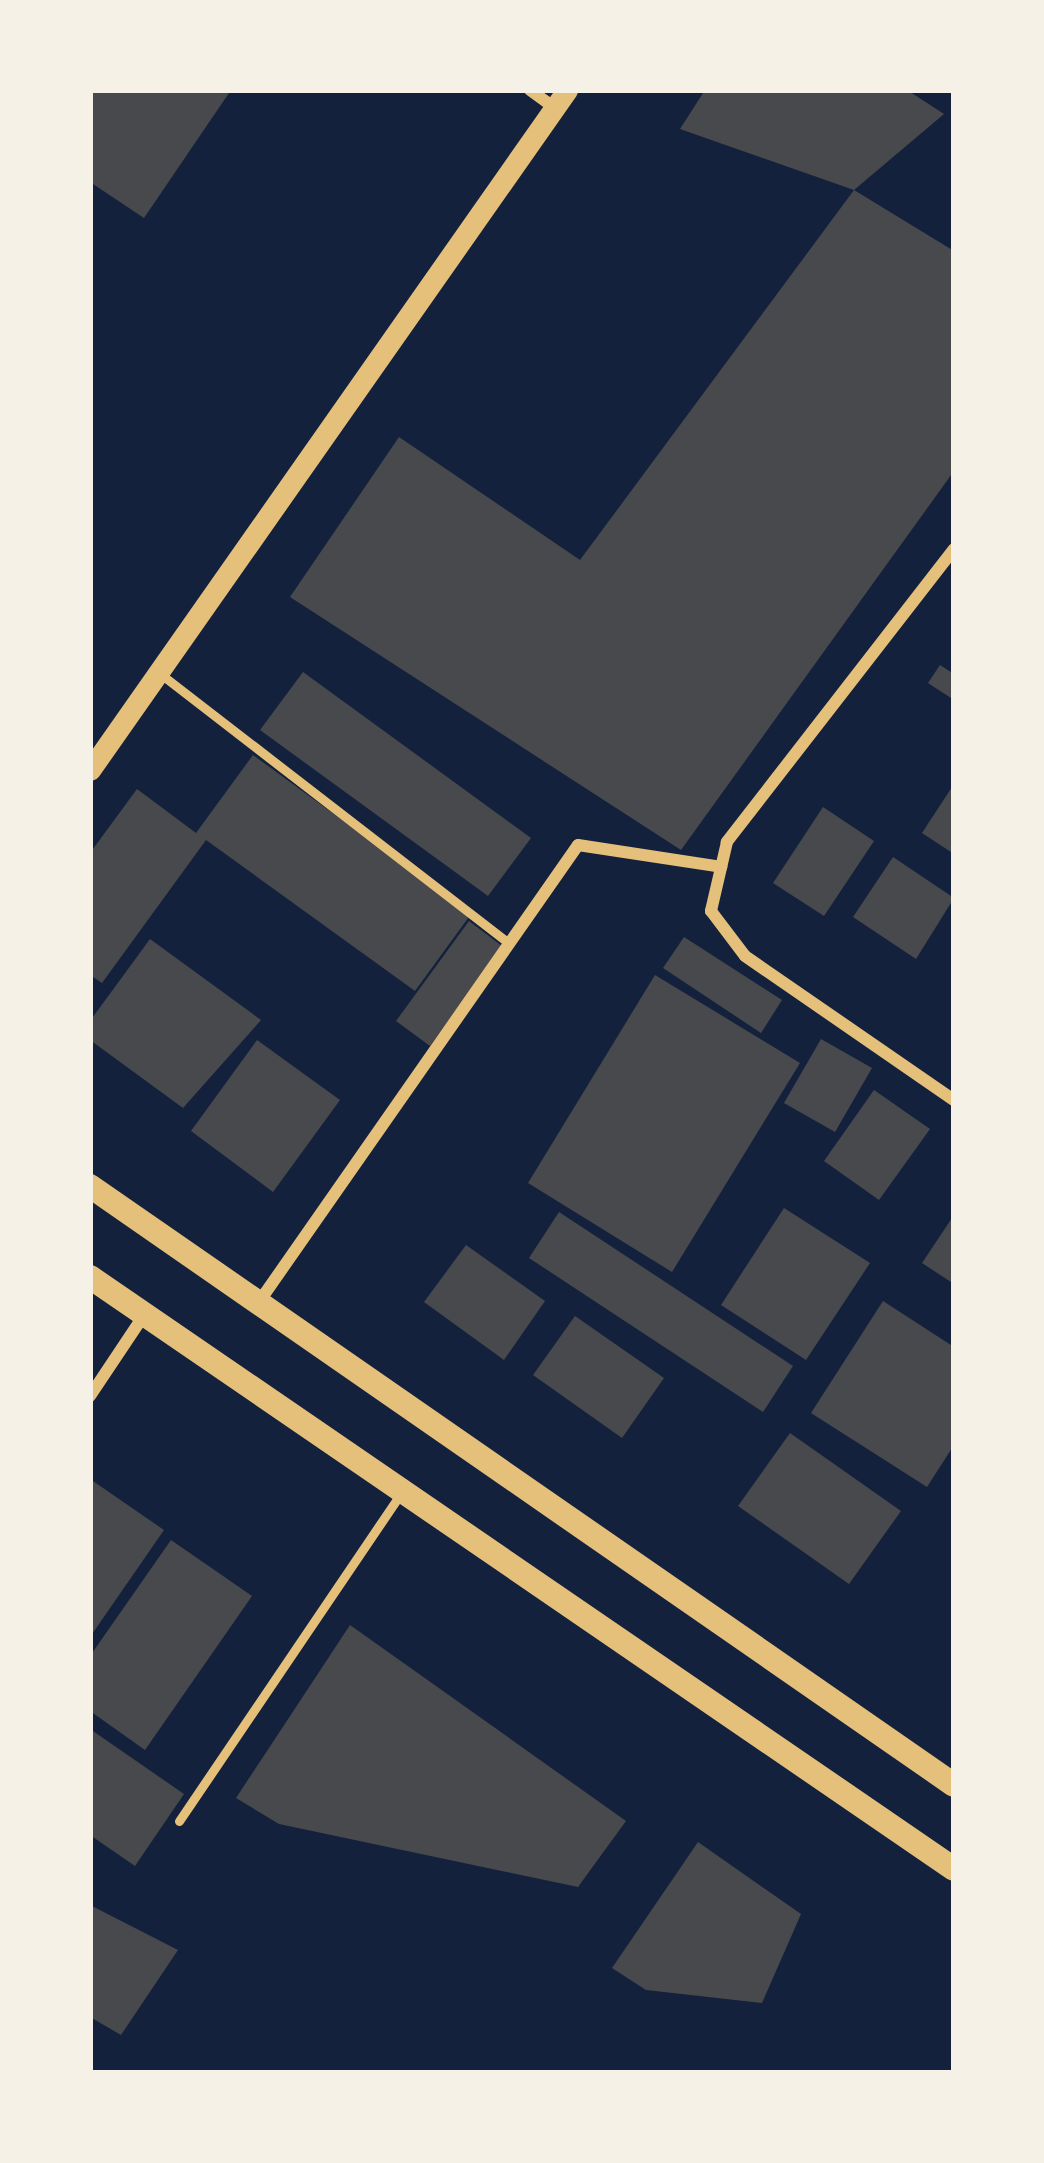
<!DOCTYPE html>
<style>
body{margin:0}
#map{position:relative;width:1044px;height:2163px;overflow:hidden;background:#14213d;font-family:Helvetica,sans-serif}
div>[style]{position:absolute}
.building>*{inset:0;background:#48494c}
.service>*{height:9px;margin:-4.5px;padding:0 4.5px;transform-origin:4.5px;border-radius:4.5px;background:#e5c07b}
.minor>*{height:12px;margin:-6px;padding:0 6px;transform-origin:6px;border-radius:6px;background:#e5c07b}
.tertiary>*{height:21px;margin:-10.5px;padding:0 10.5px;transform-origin:10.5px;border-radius:10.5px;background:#e5c07b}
.secondary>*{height:24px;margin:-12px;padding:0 12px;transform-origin:12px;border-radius:12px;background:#e5c07b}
span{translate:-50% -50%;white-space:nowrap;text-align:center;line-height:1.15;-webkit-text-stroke:12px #f6f1e7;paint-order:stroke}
.frame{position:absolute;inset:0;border:93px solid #f6f1e7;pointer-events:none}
</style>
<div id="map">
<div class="building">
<i style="clip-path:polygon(90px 90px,231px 90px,144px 218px,90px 182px)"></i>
<i style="clip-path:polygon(705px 90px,907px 90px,944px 114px,854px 190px,680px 129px)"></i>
<i style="clip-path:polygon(854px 190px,954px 251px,954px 471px,681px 850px,290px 597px,399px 437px,580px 560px)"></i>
<i style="clip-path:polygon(940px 665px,954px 674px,954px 700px,928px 683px)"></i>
<i style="clip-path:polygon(303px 672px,531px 838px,488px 896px,260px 730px)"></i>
<i style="clip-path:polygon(253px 755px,471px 914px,415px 991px,206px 840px,102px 983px,90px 975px,90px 853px,137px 789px,196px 833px)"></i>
<i style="clip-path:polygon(954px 784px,954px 854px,922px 833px)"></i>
<i style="clip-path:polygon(823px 807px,874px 841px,824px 916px,773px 883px)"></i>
<i style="clip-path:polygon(893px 857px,954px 898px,916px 959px,853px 917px)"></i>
<i style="clip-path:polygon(469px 921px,502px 946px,430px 1046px,396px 1021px)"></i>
<i style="clip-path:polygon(684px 937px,782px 1000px,761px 1033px,663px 968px)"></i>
<i style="clip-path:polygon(150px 939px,261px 1020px,183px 1108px,90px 1040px,90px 1021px)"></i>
<i style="clip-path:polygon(655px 975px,800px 1063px,672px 1272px,528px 1183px)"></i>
<i style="clip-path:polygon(821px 1039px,872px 1068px,835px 1132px,784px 1103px)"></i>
<i style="clip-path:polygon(257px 1040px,340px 1100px,273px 1192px,191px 1131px)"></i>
<i style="clip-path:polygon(874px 1090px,930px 1129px,879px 1200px,824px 1161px)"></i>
<i style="clip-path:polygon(784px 1208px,870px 1263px,806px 1360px,721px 1305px)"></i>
<i style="clip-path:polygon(559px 1212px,793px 1366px,763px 1412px,529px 1258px)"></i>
<i style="clip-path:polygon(954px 1215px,954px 1284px,922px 1263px)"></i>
<i style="clip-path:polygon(466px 1245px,545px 1301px,504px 1360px,424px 1302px)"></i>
<i style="clip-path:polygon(883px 1301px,954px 1347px,954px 1445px,927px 1487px,811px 1413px)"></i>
<i style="clip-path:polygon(575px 1316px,664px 1378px,622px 1438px,533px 1375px)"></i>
<i style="clip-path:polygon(790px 1433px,901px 1511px,849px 1584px,738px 1506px)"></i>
<i style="clip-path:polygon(90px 1479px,164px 1530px,90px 1637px)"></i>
<i style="clip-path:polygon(171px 1540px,252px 1596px,145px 1750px,90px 1711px,90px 1656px)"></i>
<i style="clip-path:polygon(350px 1625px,626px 1821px,578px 1887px,279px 1824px,236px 1798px)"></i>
<i style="clip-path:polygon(90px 1729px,184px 1794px,135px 1866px,90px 1835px)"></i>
<i style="clip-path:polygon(698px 1842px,801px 1914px,762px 2003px,646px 1990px,612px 1968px)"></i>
<i style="clip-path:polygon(90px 1905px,178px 1950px,121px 2035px,90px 2017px)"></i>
</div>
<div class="service">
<i style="left:158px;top:672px;width:443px;rotate:37.7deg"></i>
<i style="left:179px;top:1821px;width:395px;rotate:-55.9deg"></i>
</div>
<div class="minor">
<i style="left:530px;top:90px;width:31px;rotate:36deg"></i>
<i style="left:954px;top:549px;width:371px;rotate:127.8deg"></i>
<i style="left:727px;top:842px;width:71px;rotate:103.1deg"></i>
<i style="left:711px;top:911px;width:56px;rotate:52.9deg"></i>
<i style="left:745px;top:956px;width:254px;rotate:34.6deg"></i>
<i style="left:259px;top:1302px;width:557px;rotate:-55.08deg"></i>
<i style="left:578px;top:845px;width:145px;rotate:8.7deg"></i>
<i style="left:90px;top:1396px;width:97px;rotate:-56.3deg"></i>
</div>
<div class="tertiary">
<i style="left:90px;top:770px;width:831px;rotate:-54.95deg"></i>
</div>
<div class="secondary">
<i style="left:90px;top:1186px;width:1051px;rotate:34.73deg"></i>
<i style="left:90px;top:1277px;width:1047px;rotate:34.42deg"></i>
</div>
<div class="frame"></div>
</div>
